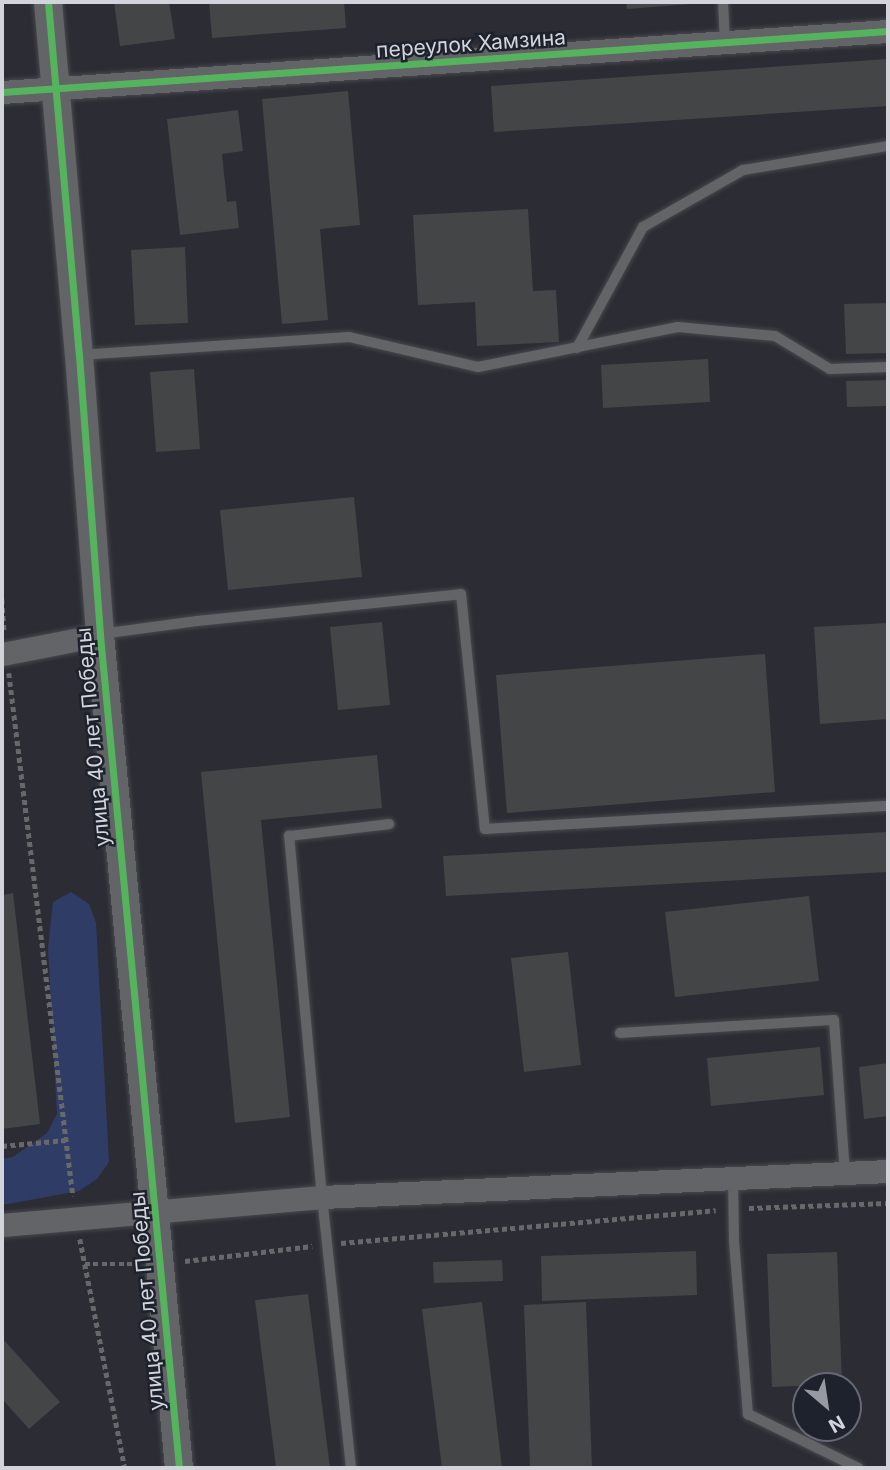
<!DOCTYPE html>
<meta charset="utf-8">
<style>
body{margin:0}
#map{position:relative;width:890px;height:1470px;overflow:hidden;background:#2c2d34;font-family:Inter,sans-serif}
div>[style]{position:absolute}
.green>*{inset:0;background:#2f3d66}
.building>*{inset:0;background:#434546}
.path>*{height:4.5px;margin-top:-2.25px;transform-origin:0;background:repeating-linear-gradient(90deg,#66686a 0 5px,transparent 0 8.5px)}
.roads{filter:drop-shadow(0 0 2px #47494e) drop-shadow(0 0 2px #47494e)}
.service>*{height:10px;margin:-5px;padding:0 5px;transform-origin:5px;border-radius:5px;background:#636467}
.minor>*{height:23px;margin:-11.5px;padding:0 11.5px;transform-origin:11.5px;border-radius:11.5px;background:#636467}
.tertiary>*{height:28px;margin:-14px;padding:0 14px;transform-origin:14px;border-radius:14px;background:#636467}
.cycleway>*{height:7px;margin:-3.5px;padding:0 3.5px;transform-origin:3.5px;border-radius:3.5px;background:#56b35d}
span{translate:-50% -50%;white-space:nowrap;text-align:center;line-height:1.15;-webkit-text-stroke:5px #1e222d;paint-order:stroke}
.street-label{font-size:21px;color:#d1d4db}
.frame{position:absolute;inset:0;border:4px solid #d1d4db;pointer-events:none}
.north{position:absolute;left:792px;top:1372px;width:70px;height:70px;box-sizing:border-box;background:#1e222d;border:2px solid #666973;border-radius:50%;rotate:151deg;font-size:19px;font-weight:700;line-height:28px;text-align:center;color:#d1d4db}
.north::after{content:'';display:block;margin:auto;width:24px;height:32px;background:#979aa1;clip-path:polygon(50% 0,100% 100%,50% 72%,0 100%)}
</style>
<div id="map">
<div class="green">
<i style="clip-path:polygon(71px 892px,89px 904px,96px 923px,109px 1162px,97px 1179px,79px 1191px,2px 1205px,2px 1159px,13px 1157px,47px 1133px,57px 1114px,48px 948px,53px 902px)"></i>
</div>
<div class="building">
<i style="clip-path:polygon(114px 2px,169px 2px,175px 39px,120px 46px)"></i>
<i style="clip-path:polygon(209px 2px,344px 2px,346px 28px,212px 38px)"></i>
<i style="clip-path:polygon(626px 2px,691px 2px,691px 4px,627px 9px)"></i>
<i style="clip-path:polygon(888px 59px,888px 106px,494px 132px,491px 86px)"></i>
<i style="clip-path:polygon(348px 91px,360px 225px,320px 229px,328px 320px,282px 324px,262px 99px)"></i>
<i style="clip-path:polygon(238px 110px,243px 151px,222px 154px,227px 202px,236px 201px,239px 228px,180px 235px,167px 119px)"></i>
<i style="clip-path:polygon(528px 209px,533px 291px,556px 290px,559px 342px,477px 346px,475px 302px,418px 305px,413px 215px)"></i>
<i style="clip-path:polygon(185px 247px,188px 323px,135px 325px,131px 250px)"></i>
<i style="clip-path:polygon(888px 303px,888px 353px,846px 354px,844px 304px)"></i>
<i style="clip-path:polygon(708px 359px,710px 402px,603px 408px,601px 365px)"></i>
<i style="clip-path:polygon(194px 369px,200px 449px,156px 452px,150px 372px)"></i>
<i style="clip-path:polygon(888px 380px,888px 406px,847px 407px,846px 381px)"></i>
<i style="clip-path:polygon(354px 497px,362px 577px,228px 590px,220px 510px)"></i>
<i style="clip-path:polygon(382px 622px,390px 705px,338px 710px,330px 627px)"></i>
<i style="clip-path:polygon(888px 623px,888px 719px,820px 724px,814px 627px)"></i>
<i style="clip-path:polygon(765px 654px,775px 792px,507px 813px,496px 675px)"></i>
<i style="clip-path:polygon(377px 755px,382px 808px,261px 820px,290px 1117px,235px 1123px,201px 772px)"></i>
<i style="clip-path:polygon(888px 832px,888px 872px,446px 896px,443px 856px)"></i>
<i style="clip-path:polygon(13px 893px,40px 1124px,2px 1129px,2px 895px)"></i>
<i style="clip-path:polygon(809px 896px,819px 981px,675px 997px,665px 912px)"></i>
<i style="clip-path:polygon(568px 952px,581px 1065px,524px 1072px,511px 958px)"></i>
<i style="clip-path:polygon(820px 1047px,824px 1095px,711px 1106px,707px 1058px)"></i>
<i style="clip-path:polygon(888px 1063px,888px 1116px,864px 1119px,859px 1067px)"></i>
<i style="clip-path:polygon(696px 1251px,697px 1295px,542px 1301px,541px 1256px)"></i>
<i style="clip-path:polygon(837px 1252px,842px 1384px,772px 1387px,767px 1254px)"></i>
<i style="clip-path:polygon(502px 1260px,503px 1281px,434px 1283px,433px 1262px)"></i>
<i style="clip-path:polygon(308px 1294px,330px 1468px,276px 1468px,255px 1300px)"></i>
<i style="clip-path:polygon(482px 1302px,502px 1468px,442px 1468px,422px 1309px)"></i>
<i style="clip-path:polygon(586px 1302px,592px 1468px,530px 1468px,524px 1305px)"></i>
<i style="clip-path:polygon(2px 1338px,60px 1402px,29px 1429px,2px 1399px)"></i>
</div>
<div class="path">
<i style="left:2px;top:599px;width:31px;rotate:86deg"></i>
<i style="left:9px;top:673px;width:527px;rotate:83.02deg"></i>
<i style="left:2px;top:1146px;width:64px;rotate:-5.4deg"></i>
<i style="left:749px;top:1208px;width:139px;rotate:-2.1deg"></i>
<i style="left:80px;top:1239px;width:233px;rotate:78.9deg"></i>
<i style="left:341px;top:1243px;width:376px;rotate:-5deg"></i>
<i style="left:185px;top:1261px;width:128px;rotate:-6.7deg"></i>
<i style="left:85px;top:1264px;width:49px"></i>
</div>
<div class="roads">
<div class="service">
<i style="left:723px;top:2px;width:41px;rotate:87.2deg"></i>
<i style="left:577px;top:348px;width:138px;rotate:-61.4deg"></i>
<i style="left:643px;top:227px;width:115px;rotate:-29.7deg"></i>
<i style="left:743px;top:170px;width:147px;rotate:-9.4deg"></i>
<i style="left:79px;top:355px;width:271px;rotate:-3.8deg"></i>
<i style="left:349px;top:337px;width:132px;rotate:13.1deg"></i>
<i style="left:478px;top:367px;width:204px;rotate:-11.3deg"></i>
<i style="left:678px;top:327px;width:97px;rotate:5.3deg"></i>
<i style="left:775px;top:336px;width:64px;rotate:31deg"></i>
<i style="left:830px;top:369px;width:58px;rotate:-2deg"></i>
<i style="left:101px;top:634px;width:97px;rotate:-7.7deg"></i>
<i style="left:197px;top:621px;width:265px;rotate:-5.8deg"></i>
<i style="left:461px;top:594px;width:236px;rotate:84.2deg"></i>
<i style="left:485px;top:829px;width:404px;rotate:-3.3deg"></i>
<i style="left:620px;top:1033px;width:214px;rotate:-3.5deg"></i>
<i style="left:834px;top:1020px;width:153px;rotate:85.9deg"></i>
<i style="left:733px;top:1178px;width:63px;rotate:89.1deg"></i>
<i style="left:734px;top:1241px;width:174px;rotate:85.4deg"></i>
<i style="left:748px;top:1414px;width:123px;rotate:26.1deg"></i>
<i style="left:351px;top:1468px;width:273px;rotate:-96.1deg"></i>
<i style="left:322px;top:1197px;width:363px;rotate:-95.2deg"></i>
<i style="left:289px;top:836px;width:101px;rotate:-6.8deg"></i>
</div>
<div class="minor">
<i style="left:2px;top:92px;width:888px;rotate:-3.94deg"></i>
<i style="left:2px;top:654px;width:100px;rotate:-11deg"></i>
<i style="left:2px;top:1225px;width:321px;rotate:-5deg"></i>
<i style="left:322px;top:1197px;width:567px;rotate:-2.63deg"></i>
</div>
<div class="tertiary">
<i style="left:48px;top:2px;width:354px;rotate:85deg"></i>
<i style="left:79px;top:355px;width:281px;rotate:85.7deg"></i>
<i style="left:100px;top:635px;width:837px;rotate:84.58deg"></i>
</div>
</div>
<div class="cycleway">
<i style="left:48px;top:2px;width:354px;rotate:85deg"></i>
<i style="left:79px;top:355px;width:281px;rotate:85.7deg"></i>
<i style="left:100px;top:635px;width:837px;rotate:84.58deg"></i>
<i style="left:2px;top:92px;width:888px;rotate:-3.94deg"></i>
</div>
<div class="street-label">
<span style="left:471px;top:44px;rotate:-4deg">переулок Хамзина</span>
<span style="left:93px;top:737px;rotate:-95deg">улица 40 лет Победы</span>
<span style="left:147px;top:1301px;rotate:-95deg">улица 40 лет Победы</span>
</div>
<div class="frame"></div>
<div class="north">N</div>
</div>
